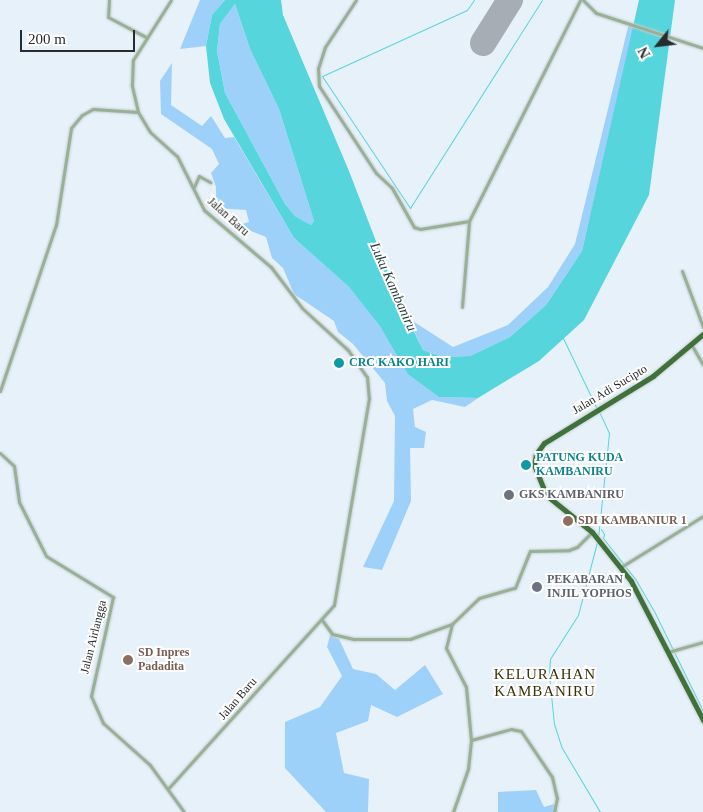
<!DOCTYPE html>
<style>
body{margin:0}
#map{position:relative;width:703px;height:812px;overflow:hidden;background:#e7f1f9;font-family:"Times New Roman",serif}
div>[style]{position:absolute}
.green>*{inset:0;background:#9ed1f9}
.water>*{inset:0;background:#57d5dd}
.stream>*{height:1px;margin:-0.5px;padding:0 0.5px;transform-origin:0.5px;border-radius:0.5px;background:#57d5dd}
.runway>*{height:26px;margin:-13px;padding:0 13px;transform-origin:13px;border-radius:13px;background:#a6adb4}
.roads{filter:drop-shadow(0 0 1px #c5cdd5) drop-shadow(0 0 1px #c5cdd5)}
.minor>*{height:3px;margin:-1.5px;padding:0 1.5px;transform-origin:1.5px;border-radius:1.5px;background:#98b194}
.trunk>*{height:5px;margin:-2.5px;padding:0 2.5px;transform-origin:2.5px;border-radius:2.5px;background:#3f7238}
.dots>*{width:14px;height:14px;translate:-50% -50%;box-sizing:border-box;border:2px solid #fff;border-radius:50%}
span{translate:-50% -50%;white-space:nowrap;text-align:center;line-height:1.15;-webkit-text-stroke:4px #fff;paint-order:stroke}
.street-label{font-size:12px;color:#282b2f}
.culture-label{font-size:12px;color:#0d838f;font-weight:700}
.left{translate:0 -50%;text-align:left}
.worship-label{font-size:12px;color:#5b616d;font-weight:700}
.education-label{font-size:12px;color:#785e54;font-weight:700}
.water-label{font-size:14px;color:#1f3536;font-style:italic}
.quarter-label{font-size:15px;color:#393207;letter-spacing:1px}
.north{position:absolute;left:633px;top:20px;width:50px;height:50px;-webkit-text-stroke:4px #fff;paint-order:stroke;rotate:241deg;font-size:14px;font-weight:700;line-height:20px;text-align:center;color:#282b2f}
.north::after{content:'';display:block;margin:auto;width:18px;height:22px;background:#282b2f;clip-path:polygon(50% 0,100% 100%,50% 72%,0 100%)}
.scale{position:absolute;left:20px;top:30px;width:115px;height:22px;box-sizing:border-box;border:2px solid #282b2f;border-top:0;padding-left:6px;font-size:15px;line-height:18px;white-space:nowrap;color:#282b2f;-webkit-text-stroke:4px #fff;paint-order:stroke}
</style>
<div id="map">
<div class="green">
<i style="clip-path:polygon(200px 0,225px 0,212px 15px,206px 46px,180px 49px)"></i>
<i style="clip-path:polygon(235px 4px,250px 49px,279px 109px,314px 221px,311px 225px,295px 216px,285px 204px,225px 93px,217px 51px,220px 24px)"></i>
<i style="clip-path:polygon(629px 23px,634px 26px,582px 251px,546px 305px,510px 337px,470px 356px,442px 357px,423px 350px,408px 318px,453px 347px,508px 325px,548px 287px,575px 244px)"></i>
<i style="clip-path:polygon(172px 63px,171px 105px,202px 126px,211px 116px,225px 138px,234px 137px,294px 238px,349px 287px,439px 397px,478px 398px,465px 407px,432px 400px,413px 409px,415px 427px,426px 432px,424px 448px,410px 448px,411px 501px,382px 570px,363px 567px,394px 501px,395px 416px,387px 401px,385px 383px,353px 344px,338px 332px,334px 321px,294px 294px,283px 268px,272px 258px,266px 237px,251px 231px,245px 233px,242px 224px,249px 222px,246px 210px,216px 208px,216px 187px,211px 173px,219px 164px,212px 149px,161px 114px,160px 81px)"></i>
<i style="clip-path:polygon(330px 635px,339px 639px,353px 669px,376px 674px,395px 690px,425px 665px,443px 694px,397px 717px,371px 705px,368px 721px,336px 733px,344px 773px,369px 779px,368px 812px,326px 812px,285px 768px,285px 722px,320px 707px,342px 676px,327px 647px)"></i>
<i style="clip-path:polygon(536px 790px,544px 807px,554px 804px,558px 812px,498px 812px,498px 792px)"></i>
</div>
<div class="water">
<i style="clip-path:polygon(evenodd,225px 0,281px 0,283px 15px,349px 171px,399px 301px,423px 350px,442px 357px,470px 356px,510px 337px,546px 305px,582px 251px,639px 0,675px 0,649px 195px,584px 320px,539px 361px,478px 398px,439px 397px,408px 374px,380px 326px,349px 287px,294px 238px,224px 119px,210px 83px,206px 46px,212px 15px,225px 0,235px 4px,250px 49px,279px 109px,314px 221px,311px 225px,295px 216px,285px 204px,225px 93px,217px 51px,220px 24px,235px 4px)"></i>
</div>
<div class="stream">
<i style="left:474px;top:0;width:12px;rotate:125deg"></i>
<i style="left:467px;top:10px;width:159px;rotate:155.5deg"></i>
<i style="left:322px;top:76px;width:159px;rotate:56.3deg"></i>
<i style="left:410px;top:208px;width:246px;rotate:-57.6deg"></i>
<i style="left:563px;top:338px;width:79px;rotate:64.4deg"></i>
<i style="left:601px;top:529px;width:6px;rotate:59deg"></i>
<i style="left:604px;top:534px;width:4px;rotate:104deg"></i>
<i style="left:603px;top:538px;width:53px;rotate:51.8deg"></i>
<i style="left:636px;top:580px;width:38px;rotate:60deg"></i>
<i style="left:655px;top:613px;width:109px;rotate:63.9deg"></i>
<i style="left:598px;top:538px;width:106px;rotate:-84deg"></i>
<i style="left:609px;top:433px;width:23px;rotate:-115deg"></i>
<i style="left:597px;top:542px;width:75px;rotate:104.6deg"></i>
<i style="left:578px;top:615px;width:52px;rotate:122.5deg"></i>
<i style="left:550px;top:659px;width:16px;rotate:94deg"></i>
<i style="left:549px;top:675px;width:49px;rotate:84.2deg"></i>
<i style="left:554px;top:724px;width:25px;rotate:72deg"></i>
<i style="left:562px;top:748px;width:74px;rotate:59.3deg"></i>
</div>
<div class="runway">
<i style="left:483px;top:43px;width:51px;rotate:-57.9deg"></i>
</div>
<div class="roads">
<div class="minor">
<i style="left:109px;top:0;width:17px;rotate:93deg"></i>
<i style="left:108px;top:17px;width:43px;rotate:27.8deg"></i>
<i style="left:356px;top:0;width:56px;rotate:123.4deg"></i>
<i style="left:325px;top:47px;width:22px;rotate:108deg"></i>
<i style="left:318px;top:68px;width:18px;rotate:87deg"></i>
<i style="left:319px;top:86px;width:104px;rotate:56.8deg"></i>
<i style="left:376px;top:173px;width:22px;rotate:43deg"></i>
<i style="left:392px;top:188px;width:45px;rotate:60.6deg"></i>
<i style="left:414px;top:227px;width:6px;rotate:18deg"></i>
<i style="left:420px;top:229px;width:50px;rotate:-9.3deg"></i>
<i style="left:469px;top:221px;width:247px;rotate:-63.3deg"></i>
<i style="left:583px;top:0;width:18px;rotate:45deg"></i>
<i style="left:596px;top:13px;width:113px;rotate:18.1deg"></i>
<i style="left:138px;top:112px;width:28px;rotate:-103deg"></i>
<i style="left:132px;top:85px;width:25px;rotate:-88deg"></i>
<i style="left:133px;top:60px;width:71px;rotate:-57.7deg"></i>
<i style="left:194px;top:187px;width:12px;rotate:-66deg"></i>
<i style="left:199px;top:176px;width:13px;rotate:29deg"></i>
<i style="left:682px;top:271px;width:60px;rotate:69.4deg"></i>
<i style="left:462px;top:307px;width:86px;rotate:-85.3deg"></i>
<i style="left:691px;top:344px;width:24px;rotate:60deg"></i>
<i style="left:0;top:391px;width:175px;rotate:-71.4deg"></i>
<i style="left:56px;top:225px;width:98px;rotate:-81.2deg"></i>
<i style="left:71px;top:128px;width:17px;rotate:-50deg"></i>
<i style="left:82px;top:115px;width:13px;rotate:-29deg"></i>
<i style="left:93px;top:109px;width:45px;rotate:3.8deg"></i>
<i style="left:138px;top:112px;width:23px;rotate:59deg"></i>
<i style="left:150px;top:132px;width:36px;rotate:42deg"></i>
<i style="left:177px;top:156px;width:60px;rotate:63.4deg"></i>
<i style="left:204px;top:210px;width:88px;rotate:40.4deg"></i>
<i style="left:271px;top:267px;width:51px;rotate:52.9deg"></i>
<i style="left:302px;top:308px;width:62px;rotate:42.4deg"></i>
<i style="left:348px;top:350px;width:33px;rotate:55deg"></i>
<i style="left:367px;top:377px;width:21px;rotate:85deg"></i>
<i style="left:369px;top:398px;width:210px;rotate:99.6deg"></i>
<i style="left:334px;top:605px;width:248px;rotate:132.1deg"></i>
<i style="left:0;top:453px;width:19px;rotate:43deg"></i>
<i style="left:14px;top:466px;width:36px;rotate:82deg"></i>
<i style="left:19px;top:502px;width:60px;rotate:63.4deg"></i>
<i style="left:46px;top:556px;width:79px;rotate:31.5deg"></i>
<i style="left:113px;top:597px;width:101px;rotate:102.5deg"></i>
<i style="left:91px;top:696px;width:30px;rotate:66deg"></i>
<i style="left:103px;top:723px;width:63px;rotate:41.8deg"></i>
<i style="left:150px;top:765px;width:58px;rotate:54.1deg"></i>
<i style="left:621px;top:567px;width:97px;rotate:-31.9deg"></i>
<i style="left:322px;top:620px;width:17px;rotate:54deg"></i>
<i style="left:332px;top:634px;width:23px;rotate:13deg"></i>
<i style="left:354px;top:639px;width:56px"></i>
<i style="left:410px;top:639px;width:45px;rotate:-19.7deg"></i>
<i style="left:668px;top:652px;width:36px;rotate:-16deg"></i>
<i style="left:471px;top:740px;width:41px;rotate:-15.4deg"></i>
<i style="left:511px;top:729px;width:10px;rotate:11deg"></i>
<i style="left:521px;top:731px;width:55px;rotate:56deg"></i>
<i style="left:552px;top:777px;width:22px;rotate:77deg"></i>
<i style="left:557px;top:798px;width:14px;rotate:102deg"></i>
<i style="left:453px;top:812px;width:46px;rotate:-70.8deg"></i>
<i style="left:468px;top:769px;width:29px;rotate:-84deg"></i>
<i style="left:471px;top:740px;width:53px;rotate:-95.4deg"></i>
<i style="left:466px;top:687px;width:44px;rotate:-117.1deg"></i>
<i style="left:446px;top:648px;width:25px;rotate:-76deg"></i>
<i style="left:452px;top:624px;width:37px;rotate:-44deg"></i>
<i style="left:479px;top:598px;width:37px;rotate:-16deg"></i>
<i style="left:515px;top:588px;width:40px;rotate:-68deg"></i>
<i style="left:530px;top:551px;width:39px;rotate:-1deg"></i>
<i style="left:569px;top:550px;width:9px;rotate:-21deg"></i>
<i style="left:577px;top:547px;width:21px;rotate:-45deg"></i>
</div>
<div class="trunk">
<i style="left:703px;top:334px;width:65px;rotate:140deg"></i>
<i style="left:653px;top:376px;width:128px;rotate:148.4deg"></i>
<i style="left:544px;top:443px;width:14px;rotate:126deg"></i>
<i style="left:536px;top:454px;width:11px;rotate:100deg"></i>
<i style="left:534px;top:465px;width:32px;rotate:68deg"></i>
<i style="left:546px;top:495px;width:59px;rotate:38.8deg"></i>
<i style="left:592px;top:532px;width:63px;rotate:51.5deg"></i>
<i style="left:631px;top:581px;width:157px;rotate:62.6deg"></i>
</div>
</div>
<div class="dots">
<i style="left:339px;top:363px;background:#0f9aa8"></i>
<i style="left:526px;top:465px;background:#0f9aa8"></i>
<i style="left:509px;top:495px;background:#6b7280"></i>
<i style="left:568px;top:521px;background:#8d6e63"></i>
<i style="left:537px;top:587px;background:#6b7280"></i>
<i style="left:128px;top:660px;background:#8d6e63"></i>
</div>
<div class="street-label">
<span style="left:228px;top:217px;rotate:42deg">Jalan Baru</span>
<span style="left:610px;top:390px;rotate:-31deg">Jalan Adi Sucipto</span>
<span style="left:94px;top:637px;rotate:-76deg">Jalan Airlangga</span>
<span style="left:238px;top:699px;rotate:-49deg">Jalan Baru</span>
</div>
<div class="culture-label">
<span class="left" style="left:349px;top:363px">CRC KAKO HARI</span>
<span class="left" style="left:536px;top:465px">PATUNG KUDA<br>KAMBANIRU</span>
</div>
<div class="worship-label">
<span class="left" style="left:519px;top:495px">GKS KAMBANIRU</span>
<span class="left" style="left:547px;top:587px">PEKABARAN<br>INJIL YOPHOS</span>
</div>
<div class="education-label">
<span class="left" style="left:578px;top:521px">SDI KAMBANIUR 1</span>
<span class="left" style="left:138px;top:660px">SD Inpres<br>Padadita</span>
</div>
<div class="water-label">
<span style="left:393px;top:287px;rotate:66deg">Luku Kambaniru</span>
</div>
<div class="quarter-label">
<span style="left:545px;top:683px">KELURAHAN<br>KAMBANIRU</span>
</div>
<div class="north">N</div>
<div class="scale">200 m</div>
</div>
